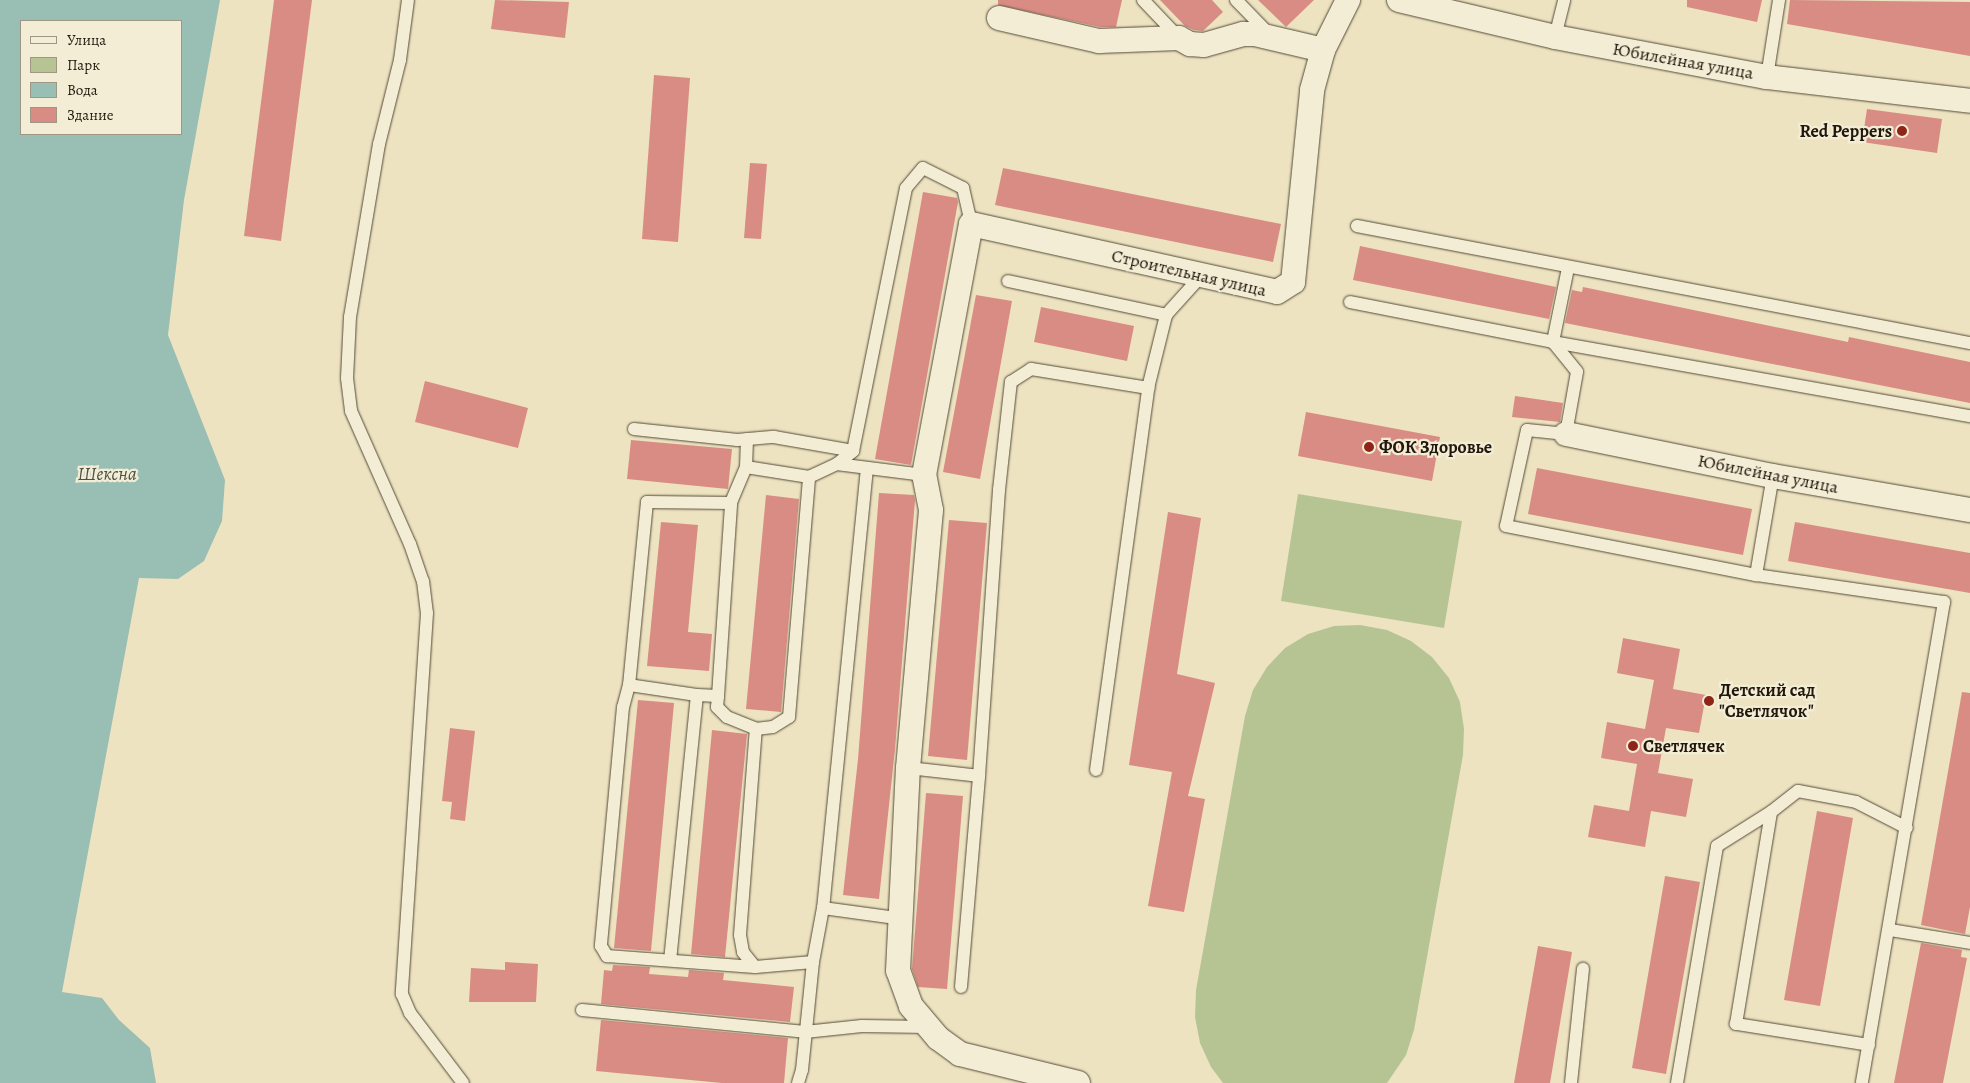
<!DOCTYPE html>
<meta charset="utf-8">
<style>
body{margin:0}
#map{position:relative;width:1970px;height:1083px;overflow:hidden;background:#ede3c0;font-family:Alegreya,serif}
div>[style]{position:absolute}
.green>*{inset:0;background:#b6c494}
.water>*{inset:0;background:#99beb3}
.building>*{inset:0;background:#d98c83}
.roads{filter:drop-shadow(0 0 1px #544a39) drop-shadow(0 0 1px #544a39)}
.service>*{height:12px;margin:-6px;padding:0 6px;transform-origin:6px;border-radius:6px;background:#f3edd6}
.minor>*{height:24px;margin:-12px;padding:0 12px;transform-origin:12px;border-radius:12px;background:#f3edd6}
.dots>*{width:14px;height:14px;translate:-50% -50%;box-sizing:border-box;border:2px solid #f3edd6;border-radius:50%}
span{translate:-50% -50%;white-space:nowrap;text-align:center;line-height:1.15;-webkit-text-stroke:4.5px #f3edd6;paint-order:stroke}
.street-label{font-size:18px;color:#21170c}
.poi-label{font-size:18px;color:#21170c;font-weight:700}
.right{translate:-100% -50%;text-align:right}
.left{translate:0 -50%;text-align:left}
.water-label{font-size:19px;color:#4b5146;font-style:italic}
.legend{position:absolute;left:20px;top:20px;width:162px;height:115px;box-sizing:border-box;background:#f3edd6;border:1px solid #9f9785;margin:0;padding:6px 9px;list-style:none;font-size:15px;color:#21170c}
.legend li{display:flex;align-items:center;gap:10px;height:25px}
.legend b{width:25px;border:1px solid #9f9785}
</style>
<div id="map">
<div class="green">
<i style="clip-path:polygon(1298px 494px,1462px 521px,1444px 628px,1281px 601px)"></i>
<i style="clip-path:polygon(1360px 625px,1387px 630px,1411px 641px,1432px 657px,1449px 678px,1460px 702px,1464px 729px,1463px 755px,1414px 1030px,1406px 1055px,1387px 1083px,1223px 1083px,1211px 1067px,1200px 1043px,1195px 1017px,1196px 990px,1245px 716px,1253px 690px,1267px 667px,1285px 648px,1308px 634px,1334px 626px)"></i>
</div>
<div class="water">
<i style="clip-path:polygon(evenodd,0 0,220px 0,184px 200px,168px 335px,225px 480px,222px 521px,204px 561px,178px 579px,139px 578px,62px 992px,102px 998px,119px 1020px,150px 1048px,156px 1083px,0 1083px,0 0,21px 21px,181px 21px,181px 134px,21px 134px,21px 21px)"></i>
</div>
<div class="building">
<i style="clip-path:polygon(274px 0,312px 0,281px 241px,244px 236px)"></i>
<i style="clip-path:polygon(495px 0,569px 2px,565px 38px,491px 29px)"></i>
<i style="clip-path:polygon(998px 0,1122px 0,1116px 27px,1100px 27px,998px 5px)"></i>
<i style="clip-path:polygon(1160px 0,1212px 0,1223px 12px,1203px 31px,1194px 30px,1185px 26px)"></i>
<i style="clip-path:polygon(1258px 0,1314px 0,1286px 27px)"></i>
<i style="clip-path:polygon(1687px 0,1762px 0,1757px 22px,1687px 7px)"></i>
<i style="clip-path:polygon(1790px 0,1970px 2px,1970px 56px,1787px 24px)"></i>
<i style="clip-path:polygon(654px 75px,690px 78px,678px 242px,642px 239px)"></i>
<i style="clip-path:polygon(1867px 109px,1942px 119px,1937px 153px,1862px 142px)"></i>
<i style="clip-path:polygon(750px 163px,767px 164px,761px 239px,744px 238px)"></i>
<i style="clip-path:polygon(1003px 168px,1281px 224px,1273px 262px,995px 205px)"></i>
<i style="clip-path:polygon(923px 192px,957px 198px,958px 202px,911px 465px,875px 459px)"></i>
<i style="clip-path:polygon(1360px 246px,1556px 287px,1549px 319px,1353px 280px)"></i>
<i style="clip-path:polygon(1583px 287px,1848px 342px,1849px 337px,1970px 362px,1970px 403px,1565px 323px,1572px 290px,1582px 292px)"></i>
<i style="clip-path:polygon(976px 295px,1012px 301px,980px 479px,943px 472px)"></i>
<i style="clip-path:polygon(1041px 307px,1134px 326px,1127px 361px,1034px 342px)"></i>
<i style="clip-path:polygon(425px 381px,528px 408px,518px 448px,415px 422px)"></i>
<i style="clip-path:polygon(1515px 396px,1563px 403px,1560px 422px,1512px 417px)"></i>
<i style="clip-path:polygon(1306px 412px,1440px 437px,1432px 481px,1298px 456px)"></i>
<i style="clip-path:polygon(631px 440px,732px 449px,728px 489px,627px 479px)"></i>
<i style="clip-path:polygon(1537px 468px,1752px 509px,1743px 555px,1528px 514px)"></i>
<i style="clip-path:polygon(879px 493px,914px 495px,915px 500px,895px 749px,879px 899px,843px 895px,858px 759px)"></i>
<i style="clip-path:polygon(766px 495px,799px 499px,781px 712px,746px 709px)"></i>
<i style="clip-path:polygon(1168px 512px,1201px 518px,1177px 674px,1215px 683px,1188px 796px,1205px 799px,1184px 912px,1148px 906px,1172px 772px,1129px 765px)"></i>
<i style="clip-path:polygon(949px 520px,987px 523px,967px 760px,928px 756px)"></i>
<i style="clip-path:polygon(661px 522px,698px 525px,688px 632px,712px 634px,709px 671px,647px 666px)"></i>
<i style="clip-path:polygon(1795px 522px,1970px 553px,1970px 593px,1788px 561px)"></i>
<i style="clip-path:polygon(1623px 638px,1680px 649px,1673px 689px,1706px 695px,1699px 733px,1666px 728px,1658px 773px,1693px 779px,1686px 817px,1651px 811px,1645px 847px,1588px 837px,1594px 805px,1629px 811px,1637px 764px,1601px 758px,1607px 722px,1645px 729px,1654px 680px,1617px 673px)"></i>
<i style="clip-path:polygon(1962px 692px,1970px 693px,1970px 907px,1965px 934px,1921px 925px)"></i>
<i style="clip-path:polygon(638px 700px,674px 703px,651px 951px,614px 948px)"></i>
<i style="clip-path:polygon(450px 728px,475px 731px,465px 821px,450px 819px,452px 802px,442px 801px)"></i>
<i style="clip-path:polygon(712px 730px,747px 734px,725px 957px,691px 954px)"></i>
<i style="clip-path:polygon(926px 793px,963px 796px,947px 989px,918px 987px,912px 969px)"></i>
<i style="clip-path:polygon(1817px 811px,1853px 818px,1820px 1006px,1784px 1000px)"></i>
<i style="clip-path:polygon(1665px 876px,1700px 882px,1666px 1074px,1632px 1068px)"></i>
<i style="clip-path:polygon(1921px 943px,1962px 950px,1961px 957px,1967px 958px,1943px 1083px,1894px 1083px)"></i>
<i style="clip-path:polygon(1538px 946px,1572px 952px,1550px 1083px,1514px 1083px)"></i>
<i style="clip-path:polygon(505px 962px,538px 964px,536px 1002px,469px 1002px,471px 968px,505px 970px)"></i>
<i style="clip-path:polygon(613px 965px,650px 967px,649px 974px,688px 977px,689px 970px,724px 973px,723px 980px,794px 987px,790px 1022px,601px 1004px,604px 970px,612px 971px)"></i>
<i style="clip-path:polygon(601px 1020px,788px 1038px,784px 1083px,722px 1083px,596px 1071px)"></i>
</div>
<div class="roads">
<div class="service">
<i style="left:408px;top:0;width:61px;rotate:97.6deg"></i>
<i style="left:400px;top:60px;width:87px;rotate:104deg"></i>
<i style="left:379px;top:144px;width:175px;rotate:99.5deg"></i>
<i style="left:350px;top:317px;width:61px;rotate:92.8deg"></i>
<i style="left:347px;top:378px;width:33px;rotate:83deg"></i>
<i style="left:351px;top:411px;width:145px;rotate:66.1deg"></i>
<i style="left:410px;top:544px;width:39px;rotate:71deg"></i>
<i style="left:423px;top:581px;width:32px;rotate:83deg"></i>
<i style="left:427px;top:613px;width:382px;rotate:93.8deg"></i>
<i style="left:402px;top:994px;width:21px;rotate:67deg"></i>
<i style="left:410px;top:1013px;width:88px;rotate:52.9deg"></i>
<i style="left:1143px;top:0;width:52px;rotate:46.5deg"></i>
<i style="left:1236px;top:0;width:49px;rotate:45.8deg"></i>
<i style="left:1555px;top:37px;width:38px;rotate:-76deg"></i>
<i style="left:1767px;top:77px;width:78px;rotate:-81.1deg"></i>
<i style="left:1357px;top:226px;width:624px;rotate:10.81deg"></i>
<i style="left:1568px;top:268px;width:76px;rotate:101.5deg"></i>
<i style="left:1553px;top:342px;width:38px;rotate:51deg"></i>
<i style="left:1577px;top:372px;width:63px;rotate:100.1deg"></i>
<i style="left:1566px;top:434px;width:39px;rotate:-174deg"></i>
<i style="left:1527px;top:430px;width:98px;rotate:102.3deg"></i>
<i style="left:1506px;top:526px;width:255px;rotate:11.1deg"></i>
<i style="left:1756px;top:575px;width:190px;rotate:8.2deg"></i>
<i style="left:1944px;top:602px;width:488px;rotate:99.7deg"></i>
<i style="left:1008px;top:281px;width:162px;rotate:12.1deg"></i>
<i style="left:1350px;top:302px;width:207px;rotate:11.1deg"></i>
<i style="left:1553px;top:342px;width:424px;rotate:10.1deg"></i>
<i style="left:634px;top:429px;width:104px;rotate:6.1deg"></i>
<i style="left:737px;top:440px;width:37px;rotate:-5deg"></i>
<i style="left:774px;top:437px;width:80px;rotate:10deg"></i>
<i style="left:747px;top:439px;width:28px;rotate:92deg"></i>
<i style="left:746px;top:467px;width:64px;rotate:9deg"></i>
<i style="left:746px;top:467px;width:39px;rotate:113deg"></i>
<i style="left:731px;top:503px;width:84px;rotate:-179.3deg"></i>
<i style="left:647px;top:502px;width:184px;rotate:95.6deg"></i>
<i style="left:629px;top:685px;width:23px;rotate:105deg"></i>
<i style="left:623px;top:707px;width:240px;rotate:95.3deg"></i>
<i style="left:601px;top:946px;width:12px;rotate:59deg"></i>
<i style="left:607px;top:956px;width:148px;rotate:4.3deg"></i>
<i style="left:867px;top:468px;width:442px;rotate:95.7deg"></i>
<i style="left:823px;top:908px;width:81px;rotate:7.8deg"></i>
<i style="left:924px;top:475px;width:88px;rotate:-172.8deg"></i>
<i style="left:837px;top:464px;width:21px;rotate:-39deg"></i>
<i style="left:853px;top:451px;width:268px;rotate:-78.6deg"></i>
<i style="left:906px;top:188px;width:26px;rotate:-50deg"></i>
<i style="left:923px;top:168px;width:45px;rotate:26.6deg"></i>
<i style="left:963px;top:188px;width:37px;rotate:77deg"></i>
<i style="left:1756px;top:575px;width:100px;rotate:-80.3deg"></i>
<i style="left:629px;top:685px;width:69px;rotate:8.4deg"></i>
<i style="left:697px;top:695px;width:266px;rotate:95.8deg"></i>
<i style="left:697px;top:695px;width:21px;rotate:3deg"></i>
<i style="left:718px;top:696px;width:11px;rotate:95deg"></i>
<i style="left:717px;top:707px;width:14px;rotate:45deg"></i>
<i style="left:727px;top:717px;width:31px;rotate:22deg"></i>
<i style="left:718px;top:696px;width:193px;rotate:-86.1deg"></i>
<i style="left:908px;top:768px;width:71px;rotate:6.4deg"></i>
<i style="left:979px;top:776px;width:287px;rotate:-86deg"></i>
<i style="left:999px;top:490px;width:109px;rotate:-83.7deg"></i>
<i style="left:1011px;top:382px;width:24px;rotate:-33deg"></i>
<i style="left:1031px;top:369px;width:119px;rotate:9.2deg"></i>
<i style="left:1096px;top:770px;width:386px;rotate:-82.2deg"></i>
<i style="left:1148px;top:388px;width:75px;rotate:-76.1deg"></i>
<i style="left:1166px;top:315px;width:54px;rotate:-48deg"></i>
<i style="left:1890px;top:930px;width:81px;rotate:9.2deg"></i>
<i style="left:813px;top:962px;width:55px;rotate:-79.5deg"></i>
<i style="left:961px;top:987px;width:212px;rotate:-85.1deg"></i>
<i style="left:582px;top:1010px;width:224px;rotate:5.6deg"></i>
<i style="left:805px;top:1032px;width:57px;rotate:-6deg"></i>
<i style="left:862px;top:1026px;width:66px;rotate:0.9deg"></i>
<i style="left:1869px;top:1045px;width:135px;rotate:-171deg"></i>
<i style="left:1736px;top:1024px;width:215px;rotate:-80.6deg"></i>
<i style="left:1771px;top:812px;width:34px;rotate:-38deg"></i>
<i style="left:1798px;top:791px;width:59px;rotate:10.7deg"></i>
<i style="left:1856px;top:802px;width:57px;rotate:27deg"></i>
<i style="left:798px;top:1083px;width:14px;rotate:-73deg"></i>
<i style="left:802px;top:1070px;width:109px;rotate:-84.2deg"></i>
<i style="left:813px;top:962px;width:58px;rotate:175.1deg"></i>
<i style="left:755px;top:967px;width:19px;rotate:-129deg"></i>
<i style="left:743px;top:952px;width:17px;rotate:-100deg"></i>
<i style="left:740px;top:935px;width:207px;rotate:-85.6deg"></i>
<i style="left:756px;top:729px;width:17px;rotate:-7deg"></i>
<i style="left:773px;top:727px;width:19px;rotate:-32deg"></i>
<i style="left:789px;top:717px;width:241px;rotate:-85.2deg"></i>
<i style="left:809px;top:477px;width:31px;rotate:-25deg"></i>
<i style="left:1571px;top:1083px;width:115px;rotate:-84deg"></i>
<i style="left:1677px;top:1083px;width:240px;rotate:-80.4deg"></i>
<i style="left:1717px;top:846px;width:64px;rotate:-32.2deg"></i>
</div>
<div class="minor">
<i style="left:1399px;top:0;width:160px;rotate:13.3deg"></i>
<i style="left:1555px;top:37px;width:216px;rotate:10.7deg"></i>
<i style="left:1767px;top:77px;width:204px;rotate:6.7deg"></i>
<i style="left:999px;top:18px;width:103px;rotate:13deg"></i>
<i style="left:1099px;top:41px;width:80px;rotate:-2.1deg"></i>
<i style="left:1179px;top:38px;width:13px;rotate:29deg"></i>
<i style="left:1190px;top:44px;width:14px;rotate:4deg"></i>
<i style="left:1204px;top:45px;width:41px;rotate:-15.8deg"></i>
<i style="left:1243px;top:34px;width:12px"></i>
<i style="left:1255px;top:34px;width:70px;rotate:13.2deg"></i>
<i style="left:1323px;top:50px;width:56px;rotate:-63.4deg"></i>
<i style="left:1566px;top:434px;width:211px;rotate:11.5deg"></i>
<i style="left:1773px;top:476px;width:200px;rotate:9.8deg"></i>
<i style="left:1078px;top:1083px;width:122px;rotate:-166.2deg"></i>
<i style="left:960px;top:1054px;width:27px;rotate:-144deg"></i>
<i style="left:938px;top:1038px;width:42px;rotate:-130.2deg"></i>
<i style="left:911px;top:1006px;width:37px;rotate:-110deg"></i>
<i style="left:898px;top:971px;width:203px;rotate:-87.2deg"></i>
<i style="left:908px;top:768px;width:259px;rotate:-84.9deg"></i>
<i style="left:931px;top:510px;width:36px;rotate:-101deg"></i>
<i style="left:924px;top:475px;width:255px;rotate:-79.4deg"></i>
<i style="left:971px;top:224px;width:313px;rotate:12.5deg"></i>
<i style="left:1277px;top:292px;width:19px;rotate:-32deg"></i>
<i style="left:1293px;top:282px;width:193px;rotate:-84.3deg"></i>
<i style="left:1312px;top:90px;width:41px;rotate:-74.6deg"></i>
</div>
</div>
<div class="dots">
<i style="left:1902px;top:131px;background:#8f2418"></i>
<i style="left:1369px;top:447px;background:#8f2418"></i>
<i style="left:1709px;top:701px;background:#8f2418"></i>
<i style="left:1633px;top:746px;background:#8f2418"></i>
</div>
<div class="street-label">
<span style="left:1683px;top:61px;rotate:10deg">Юбилейная улица</span>
<span style="left:1189px;top:273px;rotate:13deg">Строительная улица</span>
<span style="left:1768px;top:474px;rotate:11deg">Юбилейная улица</span>
</div>
<div class="poi-label">
<span class="right" style="left:1892px;top:131px">Red Peppers</span>
<span class="left" style="left:1379px;top:447px">ФОК Здоровье</span>
<span class="left" style="left:1719px;top:701px">Детский сад<br>"Светлячок"</span>
<span class="left" style="left:1643px;top:746px">Светлячек</span>
</div>
<div class="water-label">
<span style="left:107px;top:475px">Шексна</span>
</div>
<ul class="legend">
<li><b style="height:6px;background:#f3edd6"></b>Улица</li>
<li><b style="height:14px;background:#b6c494"></b>Парк</li>
<li><b style="height:14px;background:#99beb3"></b>Вода</li>
<li><b style="height:14px;background:#d98c83"></b>Здание</li>
</ul>
</div>
